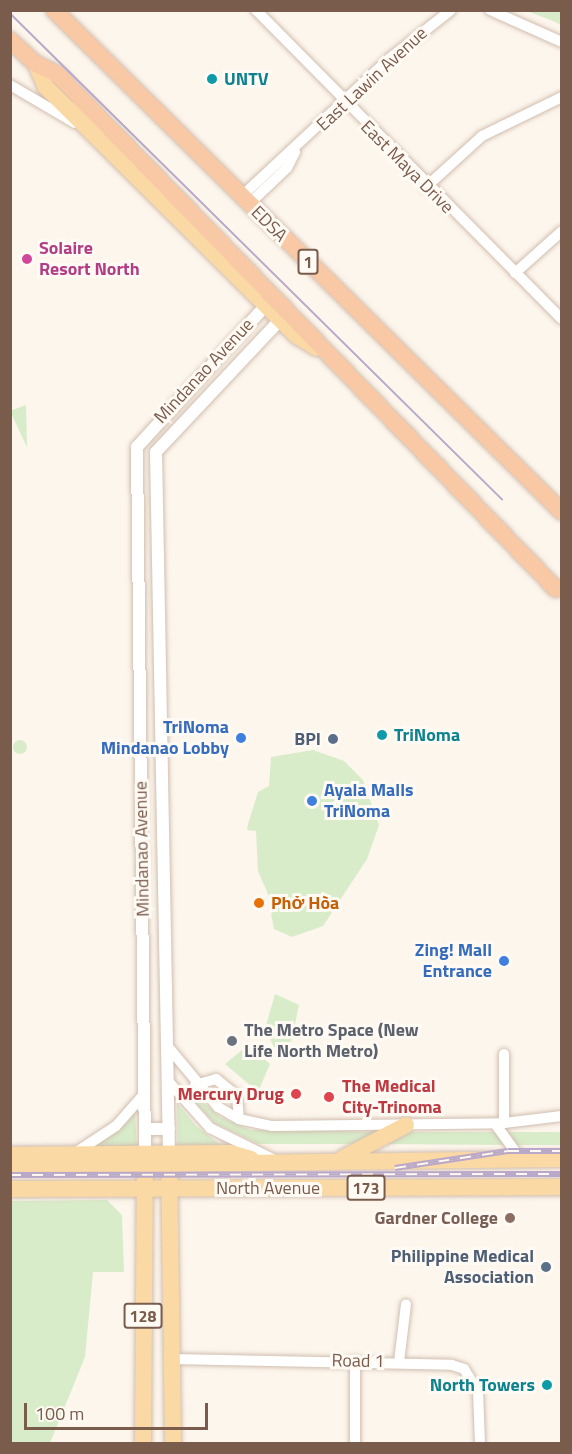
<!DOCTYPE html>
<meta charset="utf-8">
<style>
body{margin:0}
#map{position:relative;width:572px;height:1454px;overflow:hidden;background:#fdf6ec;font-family:"Titillium Web",sans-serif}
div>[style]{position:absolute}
.green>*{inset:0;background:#d8ecc9}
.round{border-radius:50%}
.roads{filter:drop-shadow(0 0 2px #d1beb0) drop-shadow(0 0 2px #d1beb0)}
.minor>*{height:10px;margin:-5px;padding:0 5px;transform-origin:5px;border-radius:5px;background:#fff}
.tertiary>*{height:12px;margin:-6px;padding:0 6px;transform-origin:6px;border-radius:6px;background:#fff}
.primary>*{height:16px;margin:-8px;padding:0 8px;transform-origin:8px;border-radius:8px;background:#fbd9a5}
.trunk>*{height:16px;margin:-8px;padding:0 8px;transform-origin:8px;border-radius:8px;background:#f9c8a4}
.tram>*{height:1.5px;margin:-0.75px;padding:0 0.75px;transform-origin:0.75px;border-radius:0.75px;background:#b9a8c9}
.rail>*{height:6px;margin-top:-3px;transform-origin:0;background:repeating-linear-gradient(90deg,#fffaf3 0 11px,#b9a8c9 0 22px);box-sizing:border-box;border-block:2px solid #b9a8c9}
.dots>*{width:16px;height:16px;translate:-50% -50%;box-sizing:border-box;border:3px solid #fffaf3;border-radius:50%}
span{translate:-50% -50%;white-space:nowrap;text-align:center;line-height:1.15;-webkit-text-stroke:6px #fffaf3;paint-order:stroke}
.shield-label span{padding:2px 4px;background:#fffaf3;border:2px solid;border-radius:4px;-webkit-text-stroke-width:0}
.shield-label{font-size:16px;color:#7a5c4d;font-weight:700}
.culture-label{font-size:18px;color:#0d838f;font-weight:700}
.left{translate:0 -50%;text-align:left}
.right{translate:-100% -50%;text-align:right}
.street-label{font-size:18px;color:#7a5c4d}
.hotel-label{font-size:18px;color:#b23c85;font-weight:700}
.shop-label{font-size:18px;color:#366cbe;font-weight:700}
.service-label{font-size:18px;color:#4e5e75;font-weight:700}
.food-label{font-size:18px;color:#c56008;font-weight:700}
.worship-label{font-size:18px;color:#5b616d;font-weight:700}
.health-label{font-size:18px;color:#be3a42;font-weight:700}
.education-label{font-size:18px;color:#785e54;font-weight:700}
.frame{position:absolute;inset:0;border:12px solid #7a5c4d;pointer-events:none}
.scale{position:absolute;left:24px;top:1403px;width:184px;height:27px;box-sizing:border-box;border:3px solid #7a5c4d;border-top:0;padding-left:8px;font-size:18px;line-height:21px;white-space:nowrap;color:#7a5c4d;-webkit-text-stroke:4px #fffaf3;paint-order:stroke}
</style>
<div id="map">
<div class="green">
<i style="clip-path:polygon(527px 11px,561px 11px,561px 25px,553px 21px)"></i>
<i style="clip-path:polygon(26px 405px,27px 447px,10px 411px)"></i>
<i class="round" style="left:13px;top:740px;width:14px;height:14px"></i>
<i style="clip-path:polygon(313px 750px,344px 761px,363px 780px,379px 825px,367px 859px,323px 926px,292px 937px,274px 929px,271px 914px,275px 910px,258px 871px,256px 831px,247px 830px,248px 824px,258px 792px,269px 786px,271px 757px)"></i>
<i style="clip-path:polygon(275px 994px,299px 1005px,288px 1056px,274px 1047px,265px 1029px)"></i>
<i style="clip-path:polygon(248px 1045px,270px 1064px,258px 1092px,225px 1064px)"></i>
<i style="clip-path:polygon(189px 1090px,220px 1117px,251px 1130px,388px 1132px,363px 1144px,258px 1144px,215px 1123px,186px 1093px)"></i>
<i style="clip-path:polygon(177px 1103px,196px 1126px,226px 1149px,178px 1149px)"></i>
<i style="clip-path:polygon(135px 1112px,137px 1149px,94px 1149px)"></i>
<i style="clip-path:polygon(400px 1132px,499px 1132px,508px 1145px,375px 1144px)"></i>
<i style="clip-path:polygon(506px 1132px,561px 1132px,561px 1145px,514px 1145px)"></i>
<i style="clip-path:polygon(107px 1200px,122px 1215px,124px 1272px,93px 1272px,85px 1357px,50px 1443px,11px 1443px,11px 1201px)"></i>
</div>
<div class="roads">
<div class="minor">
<i style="left:256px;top:10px;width:435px;rotate:45.3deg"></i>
<i style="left:490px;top:10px;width:79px;rotate:24deg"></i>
<i style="left:10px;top:85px;width:75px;rotate:30.3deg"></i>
<i style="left:426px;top:187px;width:76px;rotate:-42.3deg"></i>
<i style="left:482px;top:136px;width:89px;rotate:-26deg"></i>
<i style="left:242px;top:196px;width:201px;rotate:-43deg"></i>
<i style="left:389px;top:59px;width:79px;rotate:-38.3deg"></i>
<i style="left:249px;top:204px;width:52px;rotate:-43.5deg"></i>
<i style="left:287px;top:168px;width:18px;rotate:-63deg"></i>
<i style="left:515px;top:273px;width:63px;rotate:-41.8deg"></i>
<i style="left:169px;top:1048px;width:77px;rotate:50.3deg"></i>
<i style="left:218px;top:1107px;width:24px;rotate:30deg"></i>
<i style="left:239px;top:1119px;width:34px;rotate:12deg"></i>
<i style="left:272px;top:1126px;width:232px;rotate:-0.7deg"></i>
<i style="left:504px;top:1123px;width:69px;rotate:-90deg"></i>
<i style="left:169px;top:1082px;width:62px;rotate:48.3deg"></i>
<i style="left:210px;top:1128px;width:70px;rotate:26.2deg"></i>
<i style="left:195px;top:1085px;width:22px;rotate:-16deg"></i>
<i style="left:216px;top:1079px;width:27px;rotate:39deg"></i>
<i style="left:237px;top:1096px;width:23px;rotate:85deg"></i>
<i style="left:504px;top:1123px;width:58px;rotate:-6.9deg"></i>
<i style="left:496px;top:1125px;width:41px;rotate:54deg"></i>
<i style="left:78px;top:1151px;width:45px;rotate:-33.3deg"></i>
<i style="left:116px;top:1126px;width:44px;rotate:-48.7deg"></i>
<i style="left:172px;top:1359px;width:280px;rotate:1.2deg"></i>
<i style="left:452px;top:1365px;width:13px;rotate:18deg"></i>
<i style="left:464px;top:1369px;width:26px;rotate:58deg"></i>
<i style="left:478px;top:1391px;width:53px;rotate:87.8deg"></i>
<i style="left:355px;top:1361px;width:83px;rotate:90deg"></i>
<i style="left:399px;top:1362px;width:58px;rotate:-83.1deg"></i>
</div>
<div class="tertiary">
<i style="left:145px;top:1129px;width:24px"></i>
<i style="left:145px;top:1154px;width:707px;rotate:-90.65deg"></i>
<i style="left:137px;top:447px;width:192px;rotate:-47.7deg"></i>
<i style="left:169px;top:1154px;width:702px;rotate:-91.06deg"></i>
<i style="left:156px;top:452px;width:183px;rotate:-46.8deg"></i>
</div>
<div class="primary">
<i style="left:36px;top:64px;width:25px;rotate:67deg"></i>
<i style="left:46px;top:87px;width:354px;rotate:44.8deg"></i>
<i style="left:297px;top:336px;width:23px;rotate:31deg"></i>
<i style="left:169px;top:1154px;width:290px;rotate:89.2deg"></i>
<i style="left:10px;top:1155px;width:220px;rotate:-0.5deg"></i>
<i style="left:230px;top:1153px;width:22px;rotate:16deg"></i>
<i style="left:343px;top:1158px;width:71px;rotate:-27.6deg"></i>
<i style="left:10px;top:1166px;width:552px;rotate:-0.73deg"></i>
<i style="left:10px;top:1189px;width:552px;rotate:-0.21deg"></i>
<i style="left:143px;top:1444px;width:290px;rotate:-89.6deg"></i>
</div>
<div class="trunk">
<i style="left:54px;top:10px;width:714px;rotate:44.66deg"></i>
<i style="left:10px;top:40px;width:35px;rotate:43deg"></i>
<i style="left:36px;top:64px;width:23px;rotate:25deg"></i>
<i style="left:57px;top:74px;width:717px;rotate:45.9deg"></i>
</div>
</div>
<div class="tram">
<i style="left:10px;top:13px;width:692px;rotate:44.65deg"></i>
</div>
<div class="rail">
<i style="left:395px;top:1168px;width:114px;rotate:-8.6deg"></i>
<i style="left:508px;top:1151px;width:54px"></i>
<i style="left:10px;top:1175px;width:552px;rotate:-0.1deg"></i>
</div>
<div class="dots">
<i style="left:212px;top:79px;background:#0f9aa8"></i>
<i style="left:27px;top:259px;background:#d1479c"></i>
<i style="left:382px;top:735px;background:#0f9aa8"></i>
<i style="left:241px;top:738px;background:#3f7fe0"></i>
<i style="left:333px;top:739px;background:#5c6f8a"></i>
<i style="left:312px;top:801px;background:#3f7fe0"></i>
<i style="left:259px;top:903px;background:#e8710a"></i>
<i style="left:504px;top:961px;background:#3f7fe0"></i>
<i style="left:232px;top:1041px;background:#6b7280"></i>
<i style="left:296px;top:1094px;background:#e0444e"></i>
<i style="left:329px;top:1097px;background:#e0444e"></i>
<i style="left:510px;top:1218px;background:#8d6e63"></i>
<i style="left:546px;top:1267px;background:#5c6f8a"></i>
<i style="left:547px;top:1385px;background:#0f9aa8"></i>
</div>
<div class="shield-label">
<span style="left:308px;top:262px">1</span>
<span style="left:366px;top:1188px">173</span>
<span style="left:143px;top:1316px">128</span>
</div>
<div class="culture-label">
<span class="left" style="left:224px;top:79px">UNTV</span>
<span class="left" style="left:394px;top:735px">TriNoma</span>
<span class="right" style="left:535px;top:1385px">North Towers</span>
</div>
<div class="street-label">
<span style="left:372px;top:79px;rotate:-43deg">East Lawin Avenue</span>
<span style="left:407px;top:167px;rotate:45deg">East Maya Drive</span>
<span style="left:269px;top:224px;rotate:45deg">EDSA</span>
<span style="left:204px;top:371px;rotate:-47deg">Mindanao Avenue</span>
<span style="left:142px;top:849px;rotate:-91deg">Mindanao Avenue</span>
<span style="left:268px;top:1188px">North Avenue</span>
<span style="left:358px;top:1361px;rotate:1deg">Road 1</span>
</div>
<div class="hotel-label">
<span class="left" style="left:39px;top:259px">Solaire<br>Resort North</span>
</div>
<div class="shop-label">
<span class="right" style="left:229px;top:738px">TriNoma<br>Mindanao Lobby</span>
<span class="left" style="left:324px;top:801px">Ayala Malls<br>TriNoma</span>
<span class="right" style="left:492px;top:961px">Zing! Mall<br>Entrance</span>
</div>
<div class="service-label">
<span class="right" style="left:321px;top:739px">BPI</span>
<span class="right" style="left:534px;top:1267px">Philippine Medical<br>Association</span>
</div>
<div class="food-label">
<span class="left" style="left:271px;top:903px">Phở Hòa</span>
</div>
<div class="worship-label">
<span class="left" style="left:244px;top:1041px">The Metro Space (New<br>Life North Metro)</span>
</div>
<div class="health-label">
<span class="left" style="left:342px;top:1097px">The Medical<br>City-Trinoma</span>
<span class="right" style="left:284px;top:1094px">Mercury Drug</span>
</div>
<div class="education-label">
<span class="right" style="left:498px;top:1218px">Gardner College</span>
</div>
<div class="frame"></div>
<div class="scale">100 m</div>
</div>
